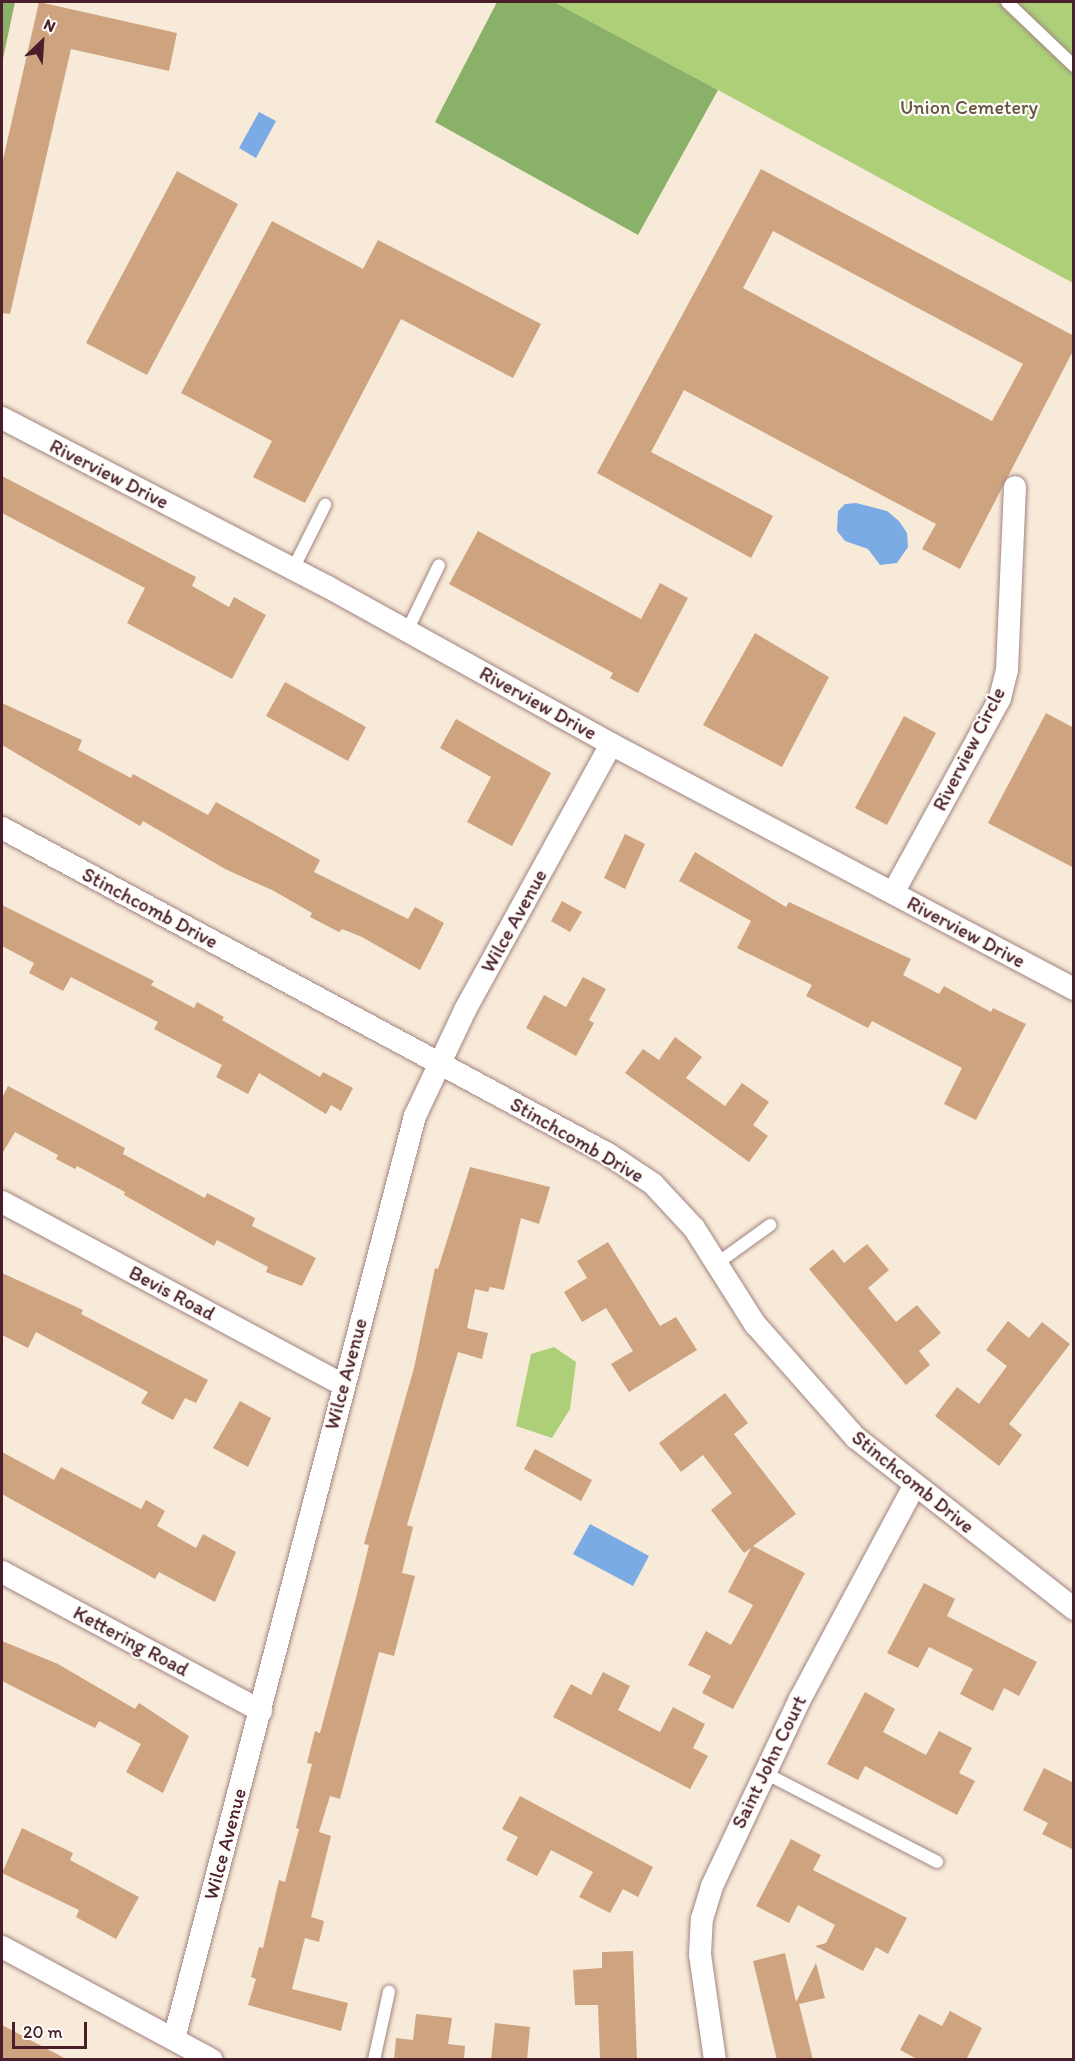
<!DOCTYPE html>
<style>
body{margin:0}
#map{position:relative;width:1075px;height:2061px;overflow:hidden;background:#f8ead8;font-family:Itim,sans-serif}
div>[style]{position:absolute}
.green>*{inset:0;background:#accf78}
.forest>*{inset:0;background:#89b268}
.water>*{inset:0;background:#7babe5}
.building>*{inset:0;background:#cea37f}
.roads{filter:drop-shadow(0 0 2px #a18482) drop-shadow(0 0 2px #a18482)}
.service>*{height:12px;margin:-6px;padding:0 6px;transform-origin:6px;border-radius:6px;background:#fff}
.minor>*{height:22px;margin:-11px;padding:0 11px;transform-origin:11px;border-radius:11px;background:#fff}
span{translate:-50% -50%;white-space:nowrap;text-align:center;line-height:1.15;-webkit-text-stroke:4.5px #fdfcf7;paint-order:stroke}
.park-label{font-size:20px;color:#675442}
.street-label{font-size:20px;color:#4a1f2b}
.frame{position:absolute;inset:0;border:3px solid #4a1f2b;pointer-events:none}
.north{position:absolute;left:12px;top:12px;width:60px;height:60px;-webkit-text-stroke:4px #fdfcf7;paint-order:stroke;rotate:25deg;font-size:16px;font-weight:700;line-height:24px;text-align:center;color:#4a1f2b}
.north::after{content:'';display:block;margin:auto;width:21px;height:27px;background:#4a1f2b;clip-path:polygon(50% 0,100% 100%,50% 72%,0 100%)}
.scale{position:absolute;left:12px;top:2022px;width:75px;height:27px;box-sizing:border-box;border:3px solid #4a1f2b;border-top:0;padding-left:8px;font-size:18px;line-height:21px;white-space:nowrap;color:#4a1f2b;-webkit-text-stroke:4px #fdfcf7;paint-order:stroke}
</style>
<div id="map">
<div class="green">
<i style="clip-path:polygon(554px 2px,1073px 2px,1073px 283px,718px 90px)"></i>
<i style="clip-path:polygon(554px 1347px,576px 1362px,570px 1409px,552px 1438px,516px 1426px,531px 1354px)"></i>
</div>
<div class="forest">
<i style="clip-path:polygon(2px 2px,15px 2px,2px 63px)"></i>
<i style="clip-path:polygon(497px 2px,554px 2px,718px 90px,638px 235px,435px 122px)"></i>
</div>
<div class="water">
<i style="clip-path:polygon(259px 112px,276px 121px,256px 158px,239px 148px)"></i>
<i style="clip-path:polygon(856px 503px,887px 511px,899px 521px,907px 533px,908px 547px,897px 563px,880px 565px,868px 549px,845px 541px,837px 531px,838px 511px,845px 504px)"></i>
<i style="clip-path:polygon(590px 1524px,649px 1556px,633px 1586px,573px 1554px)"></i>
</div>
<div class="building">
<i style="clip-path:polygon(39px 2px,177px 33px,169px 71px,71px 49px,10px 314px,2px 313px,2px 164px)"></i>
<i style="clip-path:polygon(evenodd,761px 169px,1074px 336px,1074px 349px,960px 569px,922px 549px,936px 524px,684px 390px,651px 452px,773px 516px,751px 558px,597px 473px,761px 169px,773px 231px,1023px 364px,992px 421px,743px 288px,773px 231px)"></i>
<i style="clip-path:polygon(177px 171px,238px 204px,147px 375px,86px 343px)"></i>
<i style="clip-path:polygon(272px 221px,363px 269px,378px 240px,541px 324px,513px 378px,401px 319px,305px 503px,253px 477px,272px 441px,181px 393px)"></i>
<i style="clip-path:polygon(2px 476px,196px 577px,192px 586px,229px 607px,234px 597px,266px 615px,232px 679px,127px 623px,145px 588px,2px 513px)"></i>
<i style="clip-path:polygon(478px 531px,641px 619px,660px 583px,688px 598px,638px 693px,610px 678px,613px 673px,449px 584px)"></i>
<i style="clip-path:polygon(755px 633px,829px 677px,782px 767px,703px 725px)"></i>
<i style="clip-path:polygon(285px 682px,366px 727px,348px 761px,266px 716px)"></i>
<i style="clip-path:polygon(2px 703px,82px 740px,78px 750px,131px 778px,133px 774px,208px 815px,216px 802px,320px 860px,314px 872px,408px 919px,415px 907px,444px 923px,420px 970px,362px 937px,342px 929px,339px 932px,310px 917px,312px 913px,274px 891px,225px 869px,143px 821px,140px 826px,2px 745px)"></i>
<i style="clip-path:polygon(1046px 713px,1074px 728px,1074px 868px,988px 823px)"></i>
<i style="clip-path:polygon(904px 716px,936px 733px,887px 825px,855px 808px)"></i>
<i style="clip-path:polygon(456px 719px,551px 773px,512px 846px,467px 822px,491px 777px,440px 748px)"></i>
<i style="clip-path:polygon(625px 834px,645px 844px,625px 889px,604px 878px)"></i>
<i style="clip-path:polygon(695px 852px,786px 907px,789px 902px,911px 959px,903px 975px,939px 994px,944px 986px,991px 1012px,993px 1008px,1026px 1024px,976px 1120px,944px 1104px,962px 1068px,872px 1021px,868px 1028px,806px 996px,812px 985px,737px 948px,751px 921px,679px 881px)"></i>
<i style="clip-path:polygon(562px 901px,582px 912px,570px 932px,551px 921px)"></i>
<i style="clip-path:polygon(2px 905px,154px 981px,151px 985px,194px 1008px,197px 1002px,224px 1017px,222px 1020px,320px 1077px,323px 1072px,353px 1088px,341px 1111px,331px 1105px,326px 1114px,259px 1073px,248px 1094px,216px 1077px,222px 1065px,154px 1029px,158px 1022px,71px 977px,63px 991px,29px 973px,34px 963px,2px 946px)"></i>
<i style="clip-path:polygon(583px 977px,606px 989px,589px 1020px,594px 1023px,576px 1056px,526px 1028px,544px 995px,566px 1007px)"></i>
<i style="clip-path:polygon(675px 1037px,702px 1057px,686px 1078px,725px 1106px,742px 1083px,769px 1102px,753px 1125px,768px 1136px,749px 1162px,625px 1073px,643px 1049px,659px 1060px)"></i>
<i style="clip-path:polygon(8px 1086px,125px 1148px,123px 1154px,205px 1198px,207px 1193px,255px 1218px,252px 1226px,316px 1258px,302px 1286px,266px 1272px,268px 1267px,217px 1240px,214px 1246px,124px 1195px,125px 1192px,77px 1166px,75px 1169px,56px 1159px,58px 1155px,15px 1132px,2px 1154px,2px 1098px)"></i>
<i style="clip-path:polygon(470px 1167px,550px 1187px,539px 1224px,521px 1218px,504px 1290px,490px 1287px,488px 1292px,475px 1289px,467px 1328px,488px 1333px,482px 1359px,458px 1352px,407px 1525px,413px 1527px,402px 1573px,415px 1576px,394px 1656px,379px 1652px,340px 1799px,330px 1796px,319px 1832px,331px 1836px,311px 1917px,324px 1921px,319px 1942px,305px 1938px,292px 1989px,348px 2003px,341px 2031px,248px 2005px,256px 1979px,251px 1977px,259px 1947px,263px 1948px,279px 1880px,285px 1882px,299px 1829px,296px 1828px,312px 1764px,307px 1763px,315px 1731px,320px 1733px,357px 1594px,369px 1545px,364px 1544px,414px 1368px,435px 1268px,438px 1269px)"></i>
<i style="clip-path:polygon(608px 1242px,660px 1326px,676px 1317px,697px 1350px,629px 1392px,611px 1364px,633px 1351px,606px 1308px,582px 1322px,564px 1292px,587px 1278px,577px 1261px)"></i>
<i style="clip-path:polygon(867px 1244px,889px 1270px,868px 1288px,896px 1322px,917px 1305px,941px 1333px,919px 1351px,930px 1365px,906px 1385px,809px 1269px,833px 1249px,844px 1263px)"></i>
<i style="clip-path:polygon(2px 1273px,83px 1310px,81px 1314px,208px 1380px,196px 1403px,185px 1398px,173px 1420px,141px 1403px,148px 1392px,36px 1332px,28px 1348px,2px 1335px)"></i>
<i style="clip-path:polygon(1008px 1321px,1029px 1338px,1042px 1322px,1070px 1344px,1009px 1424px,1022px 1435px,999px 1466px,935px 1416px,957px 1387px,979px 1404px,1007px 1366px,986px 1350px)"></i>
<i style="clip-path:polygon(725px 1393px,748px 1423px,734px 1434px,796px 1514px,753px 1546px,805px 1573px,733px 1709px,702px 1693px,711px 1676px,688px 1665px,706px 1631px,731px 1645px,753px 1605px,728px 1592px,751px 1548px,744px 1553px,711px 1510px,732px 1493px,703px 1455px,681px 1472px,659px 1443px)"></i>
<i style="clip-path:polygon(240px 1401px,271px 1418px,248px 1467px,213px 1448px)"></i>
<i style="clip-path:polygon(535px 1449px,592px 1480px,581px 1501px,524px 1469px)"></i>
<i style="clip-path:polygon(2px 1452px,54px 1480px,61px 1467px,141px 1509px,146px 1500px,165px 1511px,157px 1526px,196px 1548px,203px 1534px,236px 1552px,215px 1602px,159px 1572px,155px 1579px,2px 1494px)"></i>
<i style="clip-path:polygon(924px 1583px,955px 1599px,947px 1616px,1037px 1662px,1019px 1696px,1004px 1688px,993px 1711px,960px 1694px,973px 1669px,929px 1647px,918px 1668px,887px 1653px)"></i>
<i style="clip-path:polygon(2px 1641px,58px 1664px,135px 1709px,139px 1703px,189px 1736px,163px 1793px,126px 1772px,141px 1744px,99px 1721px,95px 1728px,2px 1681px)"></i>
<i style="clip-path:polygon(603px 1672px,630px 1686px,618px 1710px,660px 1732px,673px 1707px,705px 1724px,693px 1748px,708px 1756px,690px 1789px,553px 1717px,571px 1684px,591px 1695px)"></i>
<i style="clip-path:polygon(865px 1692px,895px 1709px,883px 1732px,926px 1755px,939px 1731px,972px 1748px,959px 1773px,975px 1781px,957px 1815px,865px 1766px,858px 1780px,827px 1764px)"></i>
<i style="clip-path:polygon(1044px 1768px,1074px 1783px,1074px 1850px,1042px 1834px,1048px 1823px,1023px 1810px)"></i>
<i style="clip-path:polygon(520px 1796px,653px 1867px,638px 1897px,623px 1889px,610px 1913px,579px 1897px,593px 1872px,551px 1850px,537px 1876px,506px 1860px,518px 1837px,502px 1829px)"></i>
<i style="clip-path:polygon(22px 1828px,73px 1853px,70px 1860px,139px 1897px,116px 1939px,76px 1917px,79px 1910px,2px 1873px)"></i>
<i style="clip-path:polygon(791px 1839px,821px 1855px,813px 1870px,907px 1918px,888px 1954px,876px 1947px,863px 1971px,815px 1946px,826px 1943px,835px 1925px,798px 1905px,789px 1923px,756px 1906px)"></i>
<i style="clip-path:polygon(633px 1951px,637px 2060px,600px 2060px,598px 2005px,575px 2005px,573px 1970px,602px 1968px,602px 1952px)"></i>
<i style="clip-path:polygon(785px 1953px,796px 2002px,816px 1963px,825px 1998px,799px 2004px,813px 2060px,777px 2060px,753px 1961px)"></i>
<i style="clip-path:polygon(950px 2011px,982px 2028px,966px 2060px,919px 2060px,900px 2050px,919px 2014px,942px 2026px)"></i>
<i style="clip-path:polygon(416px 2014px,452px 2018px,448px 2044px,465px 2046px,464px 2060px,394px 2060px,396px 2038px,413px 2040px)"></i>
<i style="clip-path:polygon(495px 2023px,530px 2027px,527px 2060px,491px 2060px)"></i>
<i style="clip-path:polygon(2px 2025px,68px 2060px,2px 2060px)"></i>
</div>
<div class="roads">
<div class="service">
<i style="left:1007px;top:2px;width:93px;rotate:43.7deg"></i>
<i style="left:293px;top:569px;width:72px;rotate:-63.4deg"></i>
<i style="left:407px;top:631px;width:73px;rotate:-64.1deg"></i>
<i style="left:716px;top:1264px;width:67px;rotate:-35.8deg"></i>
<i style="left:763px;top:1772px;width:196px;rotate:27.3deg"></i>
<i style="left:374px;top:2060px;width:70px;rotate:-77.6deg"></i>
</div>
<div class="minor">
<i style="left:2px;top:418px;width:367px;rotate:27.4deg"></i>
<i style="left:328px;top:587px;width:324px;rotate:29deg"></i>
<i style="left:611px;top:744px;width:524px;rotate:27.89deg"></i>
<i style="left:2px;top:828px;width:688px;rotate:28.28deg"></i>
<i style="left:608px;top:1154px;width:54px;rotate:33.7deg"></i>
<i style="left:653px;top:1184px;width:60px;rotate:47deg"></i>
<i style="left:694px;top:1228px;width:114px;rotate:57.6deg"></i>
<i style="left:755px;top:1324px;width:152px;rotate:48.5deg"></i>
<i style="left:856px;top:1438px;width:277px;rotate:38.1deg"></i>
<i style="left:893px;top:893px;width:222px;rotate:-61.2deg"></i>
<i style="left:1000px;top:698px;width:29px;rotate:-76deg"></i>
<i style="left:1007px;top:670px;width:183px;rotate:-87.5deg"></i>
<i style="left:2px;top:1202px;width:387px;rotate:28.2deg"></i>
<i style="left:2px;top:1572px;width:294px;rotate:28.2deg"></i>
<i style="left:2px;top:1947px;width:238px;rotate:28.3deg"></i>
<i style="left:174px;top:2039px;width:954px;rotate:-75.37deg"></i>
<i style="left:415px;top:1116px;width:117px;rotate:-64.7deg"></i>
<i style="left:465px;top:1010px;width:303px;rotate:-61.2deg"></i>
<i style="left:715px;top:2060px;width:107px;rotate:-98.1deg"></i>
<i style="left:700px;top:1954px;width:35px;rotate:-87deg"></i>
<i style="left:702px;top:1919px;width:34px;rotate:-73deg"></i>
<i style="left:712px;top:1886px;width:207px;rotate:-64.8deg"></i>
<i style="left:800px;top:1699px;width:242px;rotate:-61.8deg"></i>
</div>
</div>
<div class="park-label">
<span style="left:969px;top:107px">Union Cemetery</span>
</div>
<div class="street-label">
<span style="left:109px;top:474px;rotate:27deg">Riverview Drive</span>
<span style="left:538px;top:703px;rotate:29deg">Riverview Drive</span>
<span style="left:969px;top:749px;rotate:-63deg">Riverview Circle</span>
<span style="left:150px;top:908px;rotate:28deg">Stinchcomb Drive</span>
<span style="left:514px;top:921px;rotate:-61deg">Wilce Avenue</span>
<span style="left:966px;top:932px;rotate:28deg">Riverview Drive</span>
<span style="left:577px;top:1140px;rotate:30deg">Stinchcomb Drive</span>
<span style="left:172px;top:1293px;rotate:28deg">Bevis Road</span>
<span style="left:346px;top:1374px;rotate:-75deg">Wilce Avenue</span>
<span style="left:913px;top:1482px;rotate:39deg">Stinchcomb Drive</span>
<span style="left:131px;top:1641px;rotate:28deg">Kettering Road</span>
<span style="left:769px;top:1762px;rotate:-64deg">Saint John Court</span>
<span style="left:225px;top:1844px;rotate:-75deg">Wilce Avenue</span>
</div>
<div class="frame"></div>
<div class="north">N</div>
<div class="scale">20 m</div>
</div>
